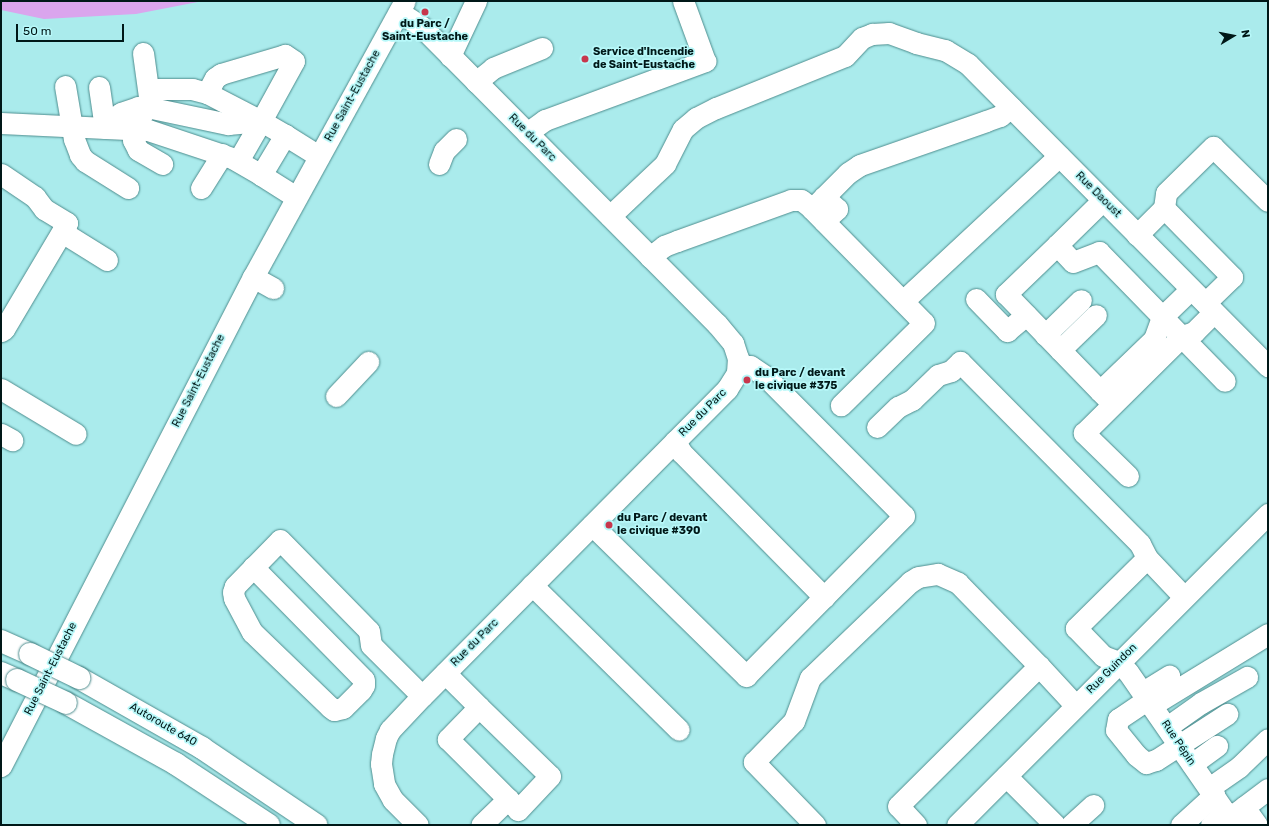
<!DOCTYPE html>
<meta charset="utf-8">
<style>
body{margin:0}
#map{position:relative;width:1269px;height:826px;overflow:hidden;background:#aaebec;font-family:Rubik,sans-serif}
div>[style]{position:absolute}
.water>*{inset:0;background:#daa5ed}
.roads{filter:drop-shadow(0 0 1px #4e8d8e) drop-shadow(0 0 1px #4e8d8e)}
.minor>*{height:21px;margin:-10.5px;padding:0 10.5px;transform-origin:10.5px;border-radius:10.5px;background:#fff}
.highway>*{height:22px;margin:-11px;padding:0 11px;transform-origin:11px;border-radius:11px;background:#fff}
.bridges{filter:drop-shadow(0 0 1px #4e8d8e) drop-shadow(0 0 1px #4e8d8e)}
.highway-bridge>*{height:22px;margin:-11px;padding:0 11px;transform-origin:11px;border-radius:11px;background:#fff}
.dots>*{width:11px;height:11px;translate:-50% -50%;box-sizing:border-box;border:2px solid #b7f8f9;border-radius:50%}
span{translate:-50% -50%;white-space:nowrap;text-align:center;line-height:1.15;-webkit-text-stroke:3.5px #b7f8f9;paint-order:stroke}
.poi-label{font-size:11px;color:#001818;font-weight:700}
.left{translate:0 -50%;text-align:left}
.street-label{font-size:11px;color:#001818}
.frame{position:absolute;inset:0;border:2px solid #001818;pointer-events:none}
.north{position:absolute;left:1213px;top:16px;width:40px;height:40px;-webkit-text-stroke:3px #b7f8f9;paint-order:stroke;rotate:80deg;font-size:11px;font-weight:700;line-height:16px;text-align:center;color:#001818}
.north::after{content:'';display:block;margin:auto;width:14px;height:18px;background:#001818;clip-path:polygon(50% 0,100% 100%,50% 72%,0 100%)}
.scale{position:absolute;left:16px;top:24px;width:108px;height:18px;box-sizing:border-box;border:2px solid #001818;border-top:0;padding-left:5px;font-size:12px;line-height:14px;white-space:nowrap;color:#001818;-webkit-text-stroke:3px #b7f8f9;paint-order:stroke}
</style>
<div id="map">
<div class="water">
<i style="clip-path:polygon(1px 1px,203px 1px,136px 14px,44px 19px,1px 10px)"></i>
</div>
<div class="roads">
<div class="minor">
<i style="left:399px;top:12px;width:27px;rotate:33deg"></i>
<i style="left:422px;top:27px;width:419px;rotate:45.2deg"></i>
<i style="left:717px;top:324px;width:25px;rotate:50deg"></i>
<i style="left:733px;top:343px;width:16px;rotate:72deg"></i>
<i style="left:738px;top:358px;width:15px;rotate:94deg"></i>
<i style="left:737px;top:373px;width:19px;rotate:122deg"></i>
<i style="left:727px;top:389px;width:433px;rotate:134.8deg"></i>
<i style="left:422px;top:696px;width:47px;rotate:133.3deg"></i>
<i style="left:390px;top:730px;width:9px;rotate:117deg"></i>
<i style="left:386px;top:738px;width:16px;rotate:104deg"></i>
<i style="left:382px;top:754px;width:10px;rotate:96deg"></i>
<i style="left:381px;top:764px;width:20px;rotate:81deg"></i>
<i style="left:384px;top:784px;width:18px;rotate:61deg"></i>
<i style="left:393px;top:800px;width:35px;rotate:45deg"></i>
<i style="left:143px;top:53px;width:44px;rotate:82.2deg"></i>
<i style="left:149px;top:97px;width:10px;rotate:101deg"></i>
<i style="left:147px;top:107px;width:23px;rotate:124deg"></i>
<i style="left:134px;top:126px;width:14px;rotate:94deg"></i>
<i style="left:133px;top:140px;width:11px;rotate:63deg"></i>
<i style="left:138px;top:150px;width:28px;rotate:30deg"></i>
<i style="left:450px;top:56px;width:61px;rotate:-64.7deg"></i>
<i style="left:476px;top:82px;width:22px;rotate:-39deg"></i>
<i style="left:493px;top:68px;width:53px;rotate:-22.2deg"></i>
<i style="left:65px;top:86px;width:54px;rotate:80.4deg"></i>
<i style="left:74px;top:139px;width:17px;rotate:69deg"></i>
<i style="left:80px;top:155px;width:8px;rotate:50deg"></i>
<i style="left:85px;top:161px;width:51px;rotate:32.1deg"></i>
<i style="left:99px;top:87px;width:41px;rotate:81.7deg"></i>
<i style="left:149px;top:89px;width:43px"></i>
<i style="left:192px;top:89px;width:16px;rotate:15deg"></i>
<i style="left:1px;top:123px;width:147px;rotate:2.7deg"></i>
<i style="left:148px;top:130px;width:89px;rotate:18.4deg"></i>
<i style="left:232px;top:158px;width:34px;rotate:30deg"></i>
<i style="left:105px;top:128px;width:22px;rotate:-43deg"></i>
<i style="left:121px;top:113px;width:18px;rotate:-19deg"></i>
<i style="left:138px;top:107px;width:9px"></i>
<i style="left:147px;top:107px;width:83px;rotate:11.9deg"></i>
<i style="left:228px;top:124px;width:33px;rotate:-5deg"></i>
<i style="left:527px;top:133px;width:22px;rotate:-36deg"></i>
<i style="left:545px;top:120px;width:171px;rotate:-20.2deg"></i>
<i style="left:705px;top:61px;width:64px;rotate:-110.1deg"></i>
<i style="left:238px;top:161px;width:46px;rotate:-60.1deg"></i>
<i style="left:261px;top:121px;width:68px;rotate:-61.2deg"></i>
<i style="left:294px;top:61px;width:11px;rotate:-146deg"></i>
<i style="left:285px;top:55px;width:67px;rotate:163.5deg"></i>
<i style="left:221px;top:74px;width:7px;rotate:146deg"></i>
<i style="left:215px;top:78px;width:17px;rotate:118deg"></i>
<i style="left:207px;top:93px;width:61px;rotate:27.4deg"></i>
<i style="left:261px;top:121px;width:28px;rotate:30deg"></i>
<i style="left:439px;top:164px;width:14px;rotate:-69deg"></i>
<i style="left:444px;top:151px;width:17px;rotate:-45deg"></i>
<i style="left:1px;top:174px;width:41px;rotate:34.1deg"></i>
<i style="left:35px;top:197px;width:15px;rotate:53deg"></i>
<i style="left:44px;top:209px;width:27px;rotate:31deg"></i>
<i style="left:67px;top:223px;width:123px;rotate:120.7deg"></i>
<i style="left:4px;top:329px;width:4px;rotate:146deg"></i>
<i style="left:201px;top:188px;width:40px;rotate:-58deg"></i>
<i style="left:296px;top:197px;width:41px;rotate:-147.8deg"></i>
<i style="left:261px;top:175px;width:47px;rotate:-59deg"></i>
<i style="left:285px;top:135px;width:40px;rotate:32deg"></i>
<i style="left:1103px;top:200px;width:64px;rotate:135.6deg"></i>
<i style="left:1057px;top:245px;width:23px;rotate:47deg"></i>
<i style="left:1073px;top:262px;width:28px;rotate:-21deg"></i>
<i style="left:1099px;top:252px;width:180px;rotate:45.7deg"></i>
<i style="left:1164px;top:208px;width:15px;rotate:-82deg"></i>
<i style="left:1166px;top:193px;width:66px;rotate:-44.4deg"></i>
<i style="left:1213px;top:147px;width:77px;rotate:44.5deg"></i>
<i style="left:812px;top:209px;width:51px;rotate:-45deg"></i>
<i style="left:848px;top:173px;width:14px;rotate:-34deg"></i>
<i style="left:860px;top:165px;width:133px;rotate:-19.2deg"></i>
<i style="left:986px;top:121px;width:15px;rotate:-20deg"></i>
<i style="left:1000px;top:116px;width:14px;rotate:-39deg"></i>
<i style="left:610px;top:216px;width:76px;rotate:-43.4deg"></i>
<i style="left:665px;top:164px;width:39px;rotate:-63deg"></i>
<i style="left:683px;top:129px;width:17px;rotate:-40deg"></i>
<i style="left:696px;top:118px;width:22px;rotate:-27deg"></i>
<i style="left:716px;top:108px;width:139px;rotate:-22deg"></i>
<i style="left:845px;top:56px;width:25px;rotate:-47deg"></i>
<i style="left:862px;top:38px;width:11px;rotate:-22deg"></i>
<i style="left:872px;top:34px;width:17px;rotate:-3deg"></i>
<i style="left:889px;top:33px;width:29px;rotate:20deg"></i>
<i style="left:916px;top:43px;width:30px;rotate:14deg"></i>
<i style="left:945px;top:50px;width:27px;rotate:31deg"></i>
<i style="left:968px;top:64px;width:426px;rotate:45.2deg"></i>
<i style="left:824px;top:221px;width:18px;rotate:-43deg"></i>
<i style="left:837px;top:209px;width:18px;rotate:-137deg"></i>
<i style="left:62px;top:232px;width:53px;rotate:31.9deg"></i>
<i style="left:1137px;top:235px;width:38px;rotate:-45deg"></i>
<i style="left:1164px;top:208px;width:97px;rotate:45.4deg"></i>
<i style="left:1232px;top:277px;width:37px;rotate:136deg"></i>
<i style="left:1057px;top:245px;width:71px;rotate:136.1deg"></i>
<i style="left:1006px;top:294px;width:135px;rotate:45.9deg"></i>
<i style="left:650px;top:257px;width:18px;rotate:-38deg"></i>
<i style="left:664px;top:246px;width:14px;rotate:-21deg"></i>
<i style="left:677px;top:241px;width:121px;rotate:-19.8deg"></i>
<i style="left:791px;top:200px;width:10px"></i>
<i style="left:801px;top:200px;width:9px;rotate:36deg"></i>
<i style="left:808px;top:205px;width:165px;rotate:45.5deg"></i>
<i style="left:924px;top:323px;width:117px;rotate:135.3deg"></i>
<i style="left:253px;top:277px;width:23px;rotate:29deg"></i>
<i style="left:976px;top:299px;width:45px;rotate:45.9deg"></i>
<i style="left:1007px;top:331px;width:25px;rotate:-40deg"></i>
<i style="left:903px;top:301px;width:213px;rotate:-42.9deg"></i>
<i style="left:1045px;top:335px;width:50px;rotate:-44.2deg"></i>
<i style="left:1060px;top:350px;width:50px;rotate:-44.2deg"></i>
<i style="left:1px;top:389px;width:87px;rotate:31deg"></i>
<i style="left:336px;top:396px;width:47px;rotate:-46.7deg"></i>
<i style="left:1110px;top:401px;width:14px;rotate:-135deg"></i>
<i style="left:1100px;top:391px;width:75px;rotate:-43.9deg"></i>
<i style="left:1154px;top:339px;width:23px;rotate:-70deg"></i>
<i style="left:1162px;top:317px;width:40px;rotate:-44deg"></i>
<i style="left:877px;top:427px;width:29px;rotate:-44deg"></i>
<i style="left:898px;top:407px;width:16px;rotate:-27deg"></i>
<i style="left:912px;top:400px;width:36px;rotate:-44deg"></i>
<i style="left:938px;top:375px;width:14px;rotate:-17deg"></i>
<i style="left:951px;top:371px;width:13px;rotate:-45deg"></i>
<i style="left:960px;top:362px;width:256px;rotate:45.3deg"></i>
<i style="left:1140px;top:544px;width:16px;rotate:63deg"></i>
<i style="left:1px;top:434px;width:13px;rotate:29deg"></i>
<i style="left:675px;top:441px;width:13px;rotate:61deg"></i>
<i style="left:681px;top:452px;width:204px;rotate:45.4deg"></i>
<i style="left:1128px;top:476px;width:62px;rotate:-135.7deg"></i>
<i style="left:1084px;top:433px;width:138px;rotate:-44.7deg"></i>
<i style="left:1182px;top:336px;width:13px;rotate:-18deg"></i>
<i style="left:1194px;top:332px;width:28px;rotate:-45deg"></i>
<i style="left:592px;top:525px;width:216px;rotate:44.4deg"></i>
<i style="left:746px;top:676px;width:225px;rotate:-45.4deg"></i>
<i style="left:904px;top:516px;width:197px;rotate:-134.8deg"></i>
<i style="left:765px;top:376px;width:18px;rotate:-146deg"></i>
<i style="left:750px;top:366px;width:11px;rotate:180deg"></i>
<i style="left:253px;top:567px;width:158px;rotate:45.5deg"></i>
<i style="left:364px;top:680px;width:5px;rotate:90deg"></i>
<i style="left:364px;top:685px;width:6px;rotate:121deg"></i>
<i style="left:361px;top:690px;width:25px;rotate:135deg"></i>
<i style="left:343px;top:708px;width:9px;rotate:167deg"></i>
<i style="left:334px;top:710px;width:5px;rotate:-143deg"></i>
<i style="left:330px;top:707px;width:108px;rotate:-136.1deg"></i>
<i style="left:252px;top:632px;width:38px;rotate:-118deg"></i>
<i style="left:234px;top:598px;width:6px;rotate:-99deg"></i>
<i style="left:233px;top:592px;width:6px;rotate:-72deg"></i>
<i style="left:235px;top:586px;width:64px;rotate:-45.6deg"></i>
<i style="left:280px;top:540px;width:127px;rotate:45.6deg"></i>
<i style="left:369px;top:631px;width:14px;rotate:82deg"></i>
<i style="left:371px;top:645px;width:72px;rotate:45deg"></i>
<i style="left:532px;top:585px;width:206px;rotate:44.6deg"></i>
<i style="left:1184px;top:597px;width:54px;rotate:-133.5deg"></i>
<i style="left:1147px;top:558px;width:100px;rotate:135.4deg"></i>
<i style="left:1076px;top:628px;width:39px;rotate:46deg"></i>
<i style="left:1103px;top:656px;width:17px;rotate:21deg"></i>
<i style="left:1119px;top:662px;width:13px;rotate:48deg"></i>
<i style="left:1128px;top:672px;width:186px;rotate:55.3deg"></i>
<i style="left:445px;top:673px;width:48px;rotate:45deg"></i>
<i style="left:479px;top:707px;width:45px;rotate:134.1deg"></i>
<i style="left:448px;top:739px;width:85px;rotate:45deg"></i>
<i style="left:508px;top:799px;width:37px;rotate:136deg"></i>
<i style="left:1143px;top:692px;width:31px;rotate:-32deg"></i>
<i style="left:1148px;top:699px;width:36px;rotate:146deg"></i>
<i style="left:1118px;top:719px;width:11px;rotate:100deg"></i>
<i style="left:1116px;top:730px;width:32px;rotate:51deg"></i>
<i style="left:1136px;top:755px;width:13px;rotate:39deg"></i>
<i style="left:1146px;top:763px;width:10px;rotate:-17deg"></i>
<i style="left:1156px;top:760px;width:85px;rotate:-32.9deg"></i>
<i style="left:1152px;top:705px;width:136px;rotate:-31.5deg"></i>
<i style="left:479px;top:707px;width:99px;rotate:44.2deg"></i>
<i style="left:550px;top:776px;width:47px;rotate:133.3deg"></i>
<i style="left:518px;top:810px;width:15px;rotate:-132deg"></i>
<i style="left:1167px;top:727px;width:42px;rotate:-35.2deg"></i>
<i style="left:1201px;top:703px;width:53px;rotate:-29.5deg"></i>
<i style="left:1192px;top:764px;width:31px;rotate:-36deg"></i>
<i style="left:1px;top:766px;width:550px;rotate:-62.74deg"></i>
<i style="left:253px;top:277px;width:315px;rotate:-61.2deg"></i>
<i style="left:1006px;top:776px;width:69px;rotate:45deg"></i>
<i style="left:1209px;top:788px;width:37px;rotate:-35deg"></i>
<i style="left:1239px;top:767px;width:40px;rotate:-44deg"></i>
<i style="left:1244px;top:807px;width:30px;rotate:-37deg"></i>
<i style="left:1229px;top:818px;width:19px;rotate:-36deg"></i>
<i style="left:1244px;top:807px;width:22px;rotate:54deg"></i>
<i style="left:815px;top:825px;width:88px;rotate:-134.1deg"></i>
<i style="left:754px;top:762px;width:57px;rotate:-45.7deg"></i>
<i style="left:794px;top:721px;width:46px;rotate:-69.6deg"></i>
<i style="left:810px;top:678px;width:139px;rotate:-43.8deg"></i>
<i style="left:910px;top:582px;width:9px;rotate:-32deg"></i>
<i style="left:918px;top:577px;width:20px;rotate:-9deg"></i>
<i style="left:938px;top:574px;width:22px;rotate:24deg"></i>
<i style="left:958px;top:583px;width:116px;rotate:45.7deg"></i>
<i style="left:916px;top:825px;width:26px;rotate:-133deg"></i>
<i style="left:898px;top:806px;width:199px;rotate:-44.8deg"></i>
<i style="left:1039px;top:666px;width:54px;rotate:47.2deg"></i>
<i style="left:957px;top:825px;width:440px;rotate:-45deg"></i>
<i style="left:1071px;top:825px;width:30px;rotate:-42deg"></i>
<i style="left:1181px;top:825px;width:45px;rotate:-42.3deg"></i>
<i style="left:1211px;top:825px;width:20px;rotate:-41deg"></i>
</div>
<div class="highway">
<i style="left:1px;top:641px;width:32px;rotate:24deg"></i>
<i style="left:1px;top:673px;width:17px;rotate:24deg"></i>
<i style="left:79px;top:678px;width:142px;rotate:29.6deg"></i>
<i style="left:202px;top:748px;width:138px;rotate:34deg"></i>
<i style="left:66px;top:703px;width:126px;rotate:29deg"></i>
<i style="left:176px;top:764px;width:111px;rotate:33.3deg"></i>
</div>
</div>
<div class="bridges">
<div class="highway-bridge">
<i style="left:30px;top:654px;width:55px;rotate:26.1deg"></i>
<i style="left:17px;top:680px;width:54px;rotate:25.1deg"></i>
</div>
</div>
<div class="dots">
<i style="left:425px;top:12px;background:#c7374d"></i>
<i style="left:585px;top:59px;background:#c7374d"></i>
<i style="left:747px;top:380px;background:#c7374d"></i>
<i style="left:609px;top:525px;background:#c7374d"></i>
</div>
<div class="poi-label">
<span style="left:425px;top:31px">du Parc /<br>Saint-Eustache</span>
<span class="left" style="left:593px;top:59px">Service d'Incendie<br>de Saint-Eustache</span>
<span class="left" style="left:755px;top:380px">du Parc / devant<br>le civique #375</span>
<span class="left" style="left:617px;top:525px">du Parc / devant<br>le civique #390</span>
</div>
<div class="street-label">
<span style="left:353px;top:96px;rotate:-61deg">Rue Saint-Eustache</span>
<span style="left:532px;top:138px;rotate:45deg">Rue du Parc</span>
<span style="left:1098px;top:195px;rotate:45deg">Rue Daoust</span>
<span style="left:199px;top:381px;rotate:-63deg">Rue Saint-Eustache</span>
<span style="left:703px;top:413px;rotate:-45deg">Rue du Parc</span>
<span style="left:475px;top:643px;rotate:-45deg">Rue du Parc</span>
<span style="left:51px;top:669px;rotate:-63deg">Rue Saint-Eustache</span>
<span style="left:1112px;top:669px;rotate:-45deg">Rue Guindon</span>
<span style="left:163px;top:725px;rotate:30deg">Autoroute 640</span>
<span style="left:1178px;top:743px;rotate:56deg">Rue Pépin</span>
</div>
<div class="frame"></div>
<div class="north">N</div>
<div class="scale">50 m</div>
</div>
